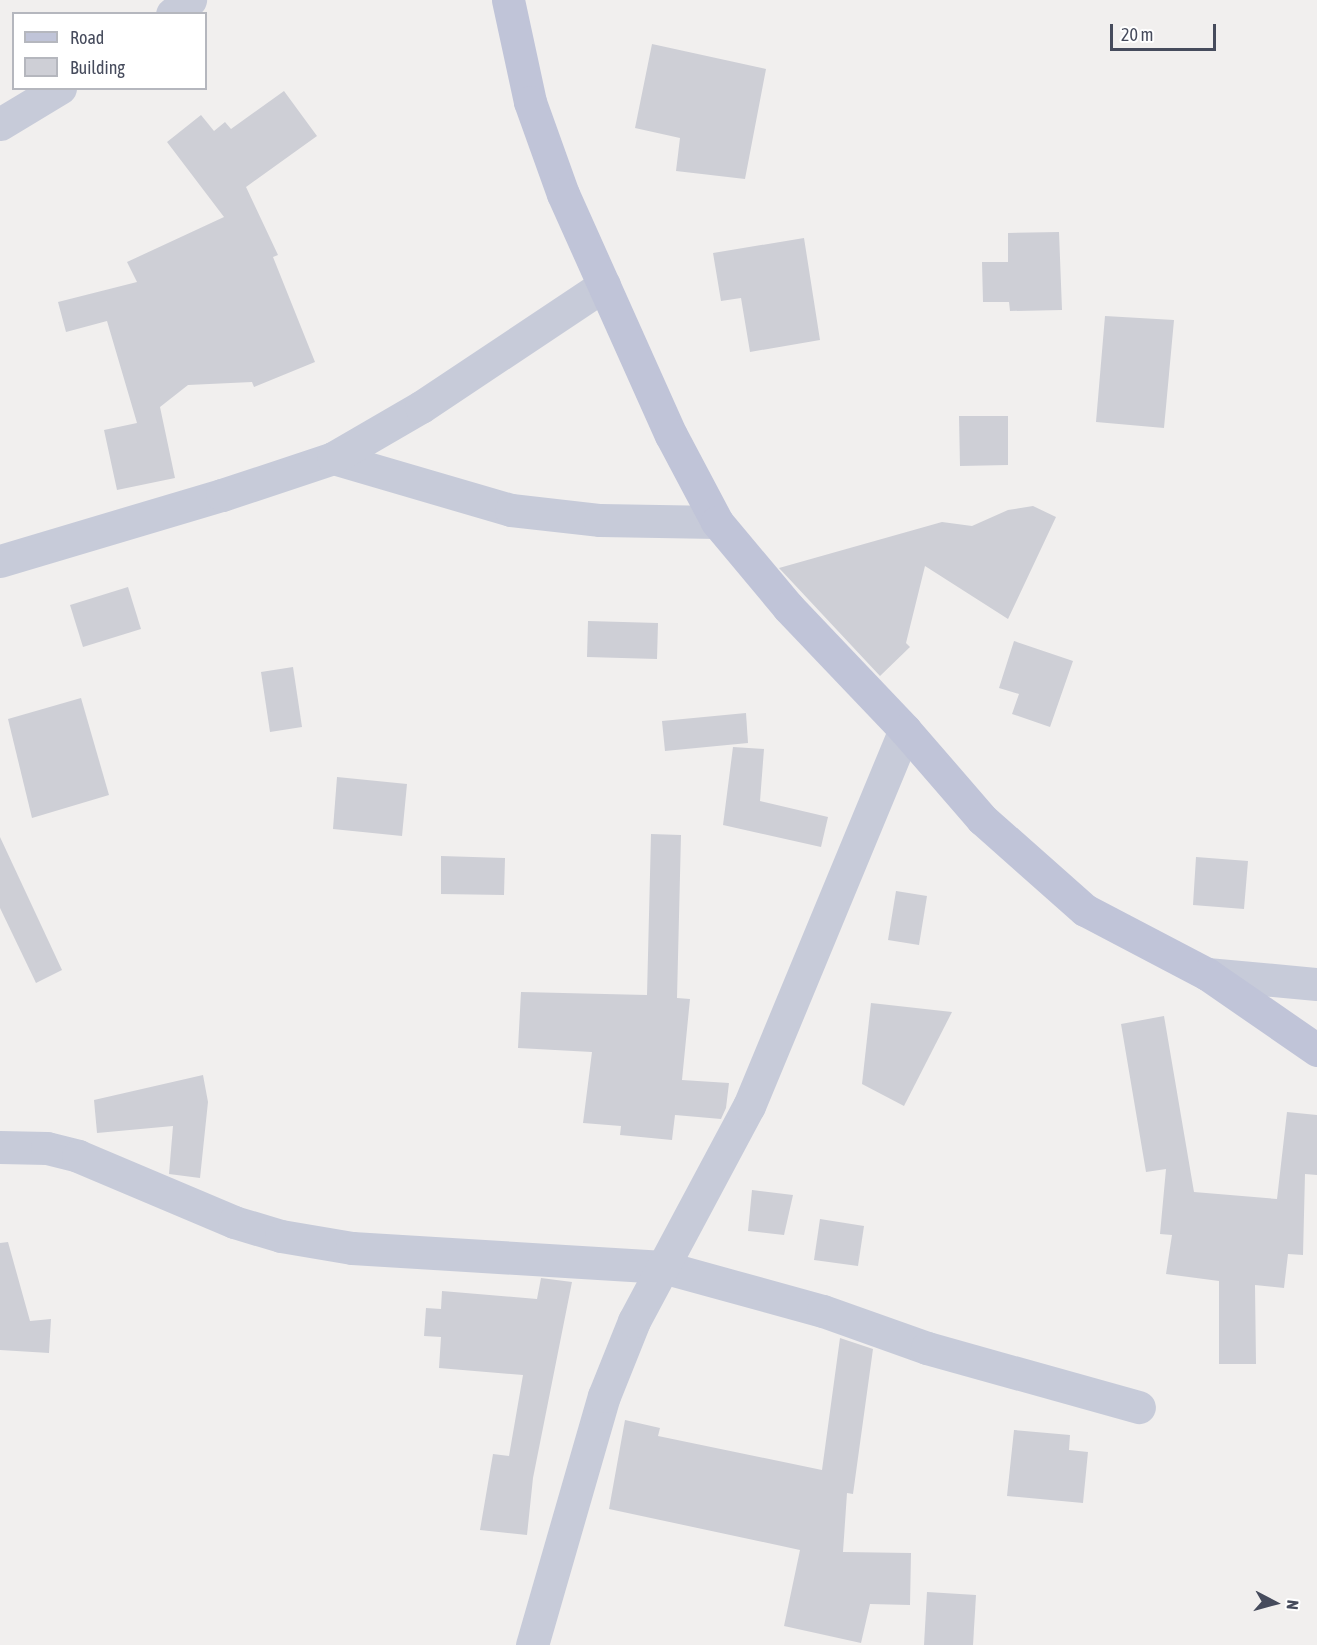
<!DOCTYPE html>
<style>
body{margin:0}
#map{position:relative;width:1317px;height:1645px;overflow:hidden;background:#f1efee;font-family:"Asap Condensed",sans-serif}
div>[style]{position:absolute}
.building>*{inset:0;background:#cecfd6}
.street>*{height:33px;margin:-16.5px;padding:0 16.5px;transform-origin:16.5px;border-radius:16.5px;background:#c7cbd9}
.secondary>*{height:33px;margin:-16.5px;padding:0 16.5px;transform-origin:16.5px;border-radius:16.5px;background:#c0c4d8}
span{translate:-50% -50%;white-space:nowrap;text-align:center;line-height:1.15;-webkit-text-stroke:4.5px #fff;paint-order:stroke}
.legend{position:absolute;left:12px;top:12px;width:195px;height:78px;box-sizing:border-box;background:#fff;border:2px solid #b5b7be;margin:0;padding:8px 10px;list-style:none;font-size:18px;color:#464b5c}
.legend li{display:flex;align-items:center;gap:12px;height:30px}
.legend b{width:30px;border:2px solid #b5b7be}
.north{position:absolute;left:1245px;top:1573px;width:60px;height:60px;-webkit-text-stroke:4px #fff;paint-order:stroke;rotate:96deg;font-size:16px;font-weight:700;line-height:24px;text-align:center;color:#464b5c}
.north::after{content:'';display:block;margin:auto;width:21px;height:27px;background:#464b5c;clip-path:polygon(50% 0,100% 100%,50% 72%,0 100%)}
.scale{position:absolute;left:1110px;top:24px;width:106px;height:27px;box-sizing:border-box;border:3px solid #464b5c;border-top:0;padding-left:8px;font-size:18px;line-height:21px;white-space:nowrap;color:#464b5c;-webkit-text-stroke:4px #fff;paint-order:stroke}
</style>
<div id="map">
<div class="building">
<i style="clip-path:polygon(652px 44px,766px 69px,745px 179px,676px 171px,680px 138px,635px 128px)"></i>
<i style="clip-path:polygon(284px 91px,317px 136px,246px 187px,278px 255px,273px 257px,315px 362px,254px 387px,252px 382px,188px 385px,160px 407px,175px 478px,117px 490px,104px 430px,137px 423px,107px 321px,66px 332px,58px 302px,137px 282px,127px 262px,224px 217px,167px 142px,201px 115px,214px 131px,225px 122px,231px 129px)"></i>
<i style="clip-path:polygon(1059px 232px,1062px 310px,1010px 311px,1009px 302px,983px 302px,982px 262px,1008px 262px,1008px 233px)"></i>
<i style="clip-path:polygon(804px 238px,820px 340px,750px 352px,741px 298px,721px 301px,713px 253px)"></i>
<i style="clip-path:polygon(1105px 316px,1174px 320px,1164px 428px,1096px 422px)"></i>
<i style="clip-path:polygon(959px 416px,1008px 416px,1008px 465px,960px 466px)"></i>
<i style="clip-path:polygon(1033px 506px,1056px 517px,1008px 619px,925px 566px,906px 643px,910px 647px,880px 676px,779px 568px,942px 522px,972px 526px,1008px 510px)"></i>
<i style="clip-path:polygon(128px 587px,141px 629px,83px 647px,70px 605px)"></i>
<i style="clip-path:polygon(588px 621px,658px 623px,657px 659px,587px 657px)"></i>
<i style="clip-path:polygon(1014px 641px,1073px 661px,1050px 727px,1012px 714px,1019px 694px,999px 688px)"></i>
<i style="clip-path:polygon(293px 667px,302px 727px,270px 732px,261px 672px)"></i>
<i style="clip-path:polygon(81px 698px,109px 795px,32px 818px,8px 719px)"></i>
<i style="clip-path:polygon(746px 713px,748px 743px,665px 751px,662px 721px)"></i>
<i style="clip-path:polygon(733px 747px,764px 749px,760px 801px,828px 817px,821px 847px,723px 825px)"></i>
<i style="clip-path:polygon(337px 777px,407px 784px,402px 836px,333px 829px)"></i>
<i style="clip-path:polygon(651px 834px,681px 835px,677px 998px,690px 999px,682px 1080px,729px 1083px,726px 1108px,721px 1119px,675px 1115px,672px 1140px,620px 1135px,621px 1126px,583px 1123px,592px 1052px,518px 1048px,521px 992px,647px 995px)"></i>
<i style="clip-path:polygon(0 837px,62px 970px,36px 983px,0 908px)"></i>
<i style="clip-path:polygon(441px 856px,505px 858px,504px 895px,441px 894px)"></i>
<i style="clip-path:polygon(1196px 857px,1248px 861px,1244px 909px,1193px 905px)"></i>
<i style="clip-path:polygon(896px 891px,927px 896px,919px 945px,888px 940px)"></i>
<i style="clip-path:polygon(871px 1003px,952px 1012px,904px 1106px,862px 1084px)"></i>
<i style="clip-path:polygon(1164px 1016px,1194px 1192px,1277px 1199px,1287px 1112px,1317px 1115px,1317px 1175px,1305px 1174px,1303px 1255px,1288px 1254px,1284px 1288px,1255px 1285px,1256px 1364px,1219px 1364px,1219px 1281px,1166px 1274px,1172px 1235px,1160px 1234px,1166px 1169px,1146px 1172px,1121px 1024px)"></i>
<i style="clip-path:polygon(203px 1075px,208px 1102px,200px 1178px,169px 1174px,173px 1126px,97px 1133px,94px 1100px)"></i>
<i style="clip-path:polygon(752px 1190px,793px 1195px,784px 1235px,748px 1231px)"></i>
<i style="clip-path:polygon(820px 1219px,864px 1226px,858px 1266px,814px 1260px)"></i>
<i style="clip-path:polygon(8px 1242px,30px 1321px,51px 1319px,49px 1353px,0 1350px,0 1243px)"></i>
<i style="clip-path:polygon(541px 1278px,572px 1282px,533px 1478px,527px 1535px,480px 1530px,493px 1454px,509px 1456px,523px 1375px,439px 1368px,441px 1337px,424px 1336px,426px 1308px,441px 1309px,442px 1291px,537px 1299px)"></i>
<i style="clip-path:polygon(840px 1338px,873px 1349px,853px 1494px,847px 1493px,843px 1552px,911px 1553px,910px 1605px,870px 1604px,861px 1643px,784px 1626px,800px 1550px,609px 1509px,625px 1420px,660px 1428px,658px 1436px,822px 1470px)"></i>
<i style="clip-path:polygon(1014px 1430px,1070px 1435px,1069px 1450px,1088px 1452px,1083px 1503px,1007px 1496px)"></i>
<i style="clip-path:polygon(927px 1592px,976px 1595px,973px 1645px,924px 1645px)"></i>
</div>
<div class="street">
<i style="left:172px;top:14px;width:23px;rotate:-38deg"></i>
<i style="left:0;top:124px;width:70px;rotate:-31deg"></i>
<i style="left:333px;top:458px;width:185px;rotate:16.3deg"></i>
<i style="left:511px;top:510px;width:90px;rotate:6.4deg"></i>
<i style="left:600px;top:520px;width:117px;rotate:1deg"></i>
<i style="left:0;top:561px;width:232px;rotate:-16.6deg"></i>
<i style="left:222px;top:495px;width:117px;rotate:-18.4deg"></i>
<i style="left:333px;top:458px;width:102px;rotate:-30.1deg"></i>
<i style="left:421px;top:407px;width:220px;rotate:-33.7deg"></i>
<i style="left:1207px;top:974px;width:110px;rotate:5.2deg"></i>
<i style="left:0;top:1147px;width:47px;rotate:1.2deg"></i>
<i style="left:47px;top:1148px;width:32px;rotate:14deg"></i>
<i style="left:78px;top:1156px;width:169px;rotate:22.9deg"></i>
<i style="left:234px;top:1222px;width:49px;rotate:16.6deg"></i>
<i style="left:281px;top:1236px;width:72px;rotate:9.6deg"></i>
<i style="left:352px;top:1248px;width:312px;rotate:3.5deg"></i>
<i style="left:663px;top:1267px;width:166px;rotate:15.4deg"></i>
<i style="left:823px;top:1311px;width:110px;rotate:19.6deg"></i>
<i style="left:927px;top:1348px;width:220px;rotate:15.6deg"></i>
<i style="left:532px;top:1645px;width:259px;rotate:-73.9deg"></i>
<i style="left:604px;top:1396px;width:81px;rotate:-68.2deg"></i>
<i style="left:634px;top:1321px;width:244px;rotate:-61.9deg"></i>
<i style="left:749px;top:1106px;width:407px;rotate:-67.5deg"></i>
</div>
<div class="secondary">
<i style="left:508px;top:0;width:104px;rotate:77.8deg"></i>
<i style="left:530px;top:102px;width:98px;rotate:70.3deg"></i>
<i style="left:563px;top:194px;width:264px;rotate:65.9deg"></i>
<i style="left:671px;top:435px;width:98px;rotate:62.1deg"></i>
<i style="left:717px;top:522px;width:111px;rotate:50.1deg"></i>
<i style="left:788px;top:607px;width:170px;rotate:46.4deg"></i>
<i style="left:905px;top:730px;width:118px;rotate:49.1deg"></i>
<i style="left:982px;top:819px;width:137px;rotate:41.5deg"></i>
<i style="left:1085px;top:910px;width:138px;rotate:27.7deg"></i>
<i style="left:1207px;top:974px;width:134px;rotate:34.6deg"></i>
</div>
<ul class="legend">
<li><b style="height:8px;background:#c0c4d8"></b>Road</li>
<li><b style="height:16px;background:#cecfd6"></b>Building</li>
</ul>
<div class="north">N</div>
<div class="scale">20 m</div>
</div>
